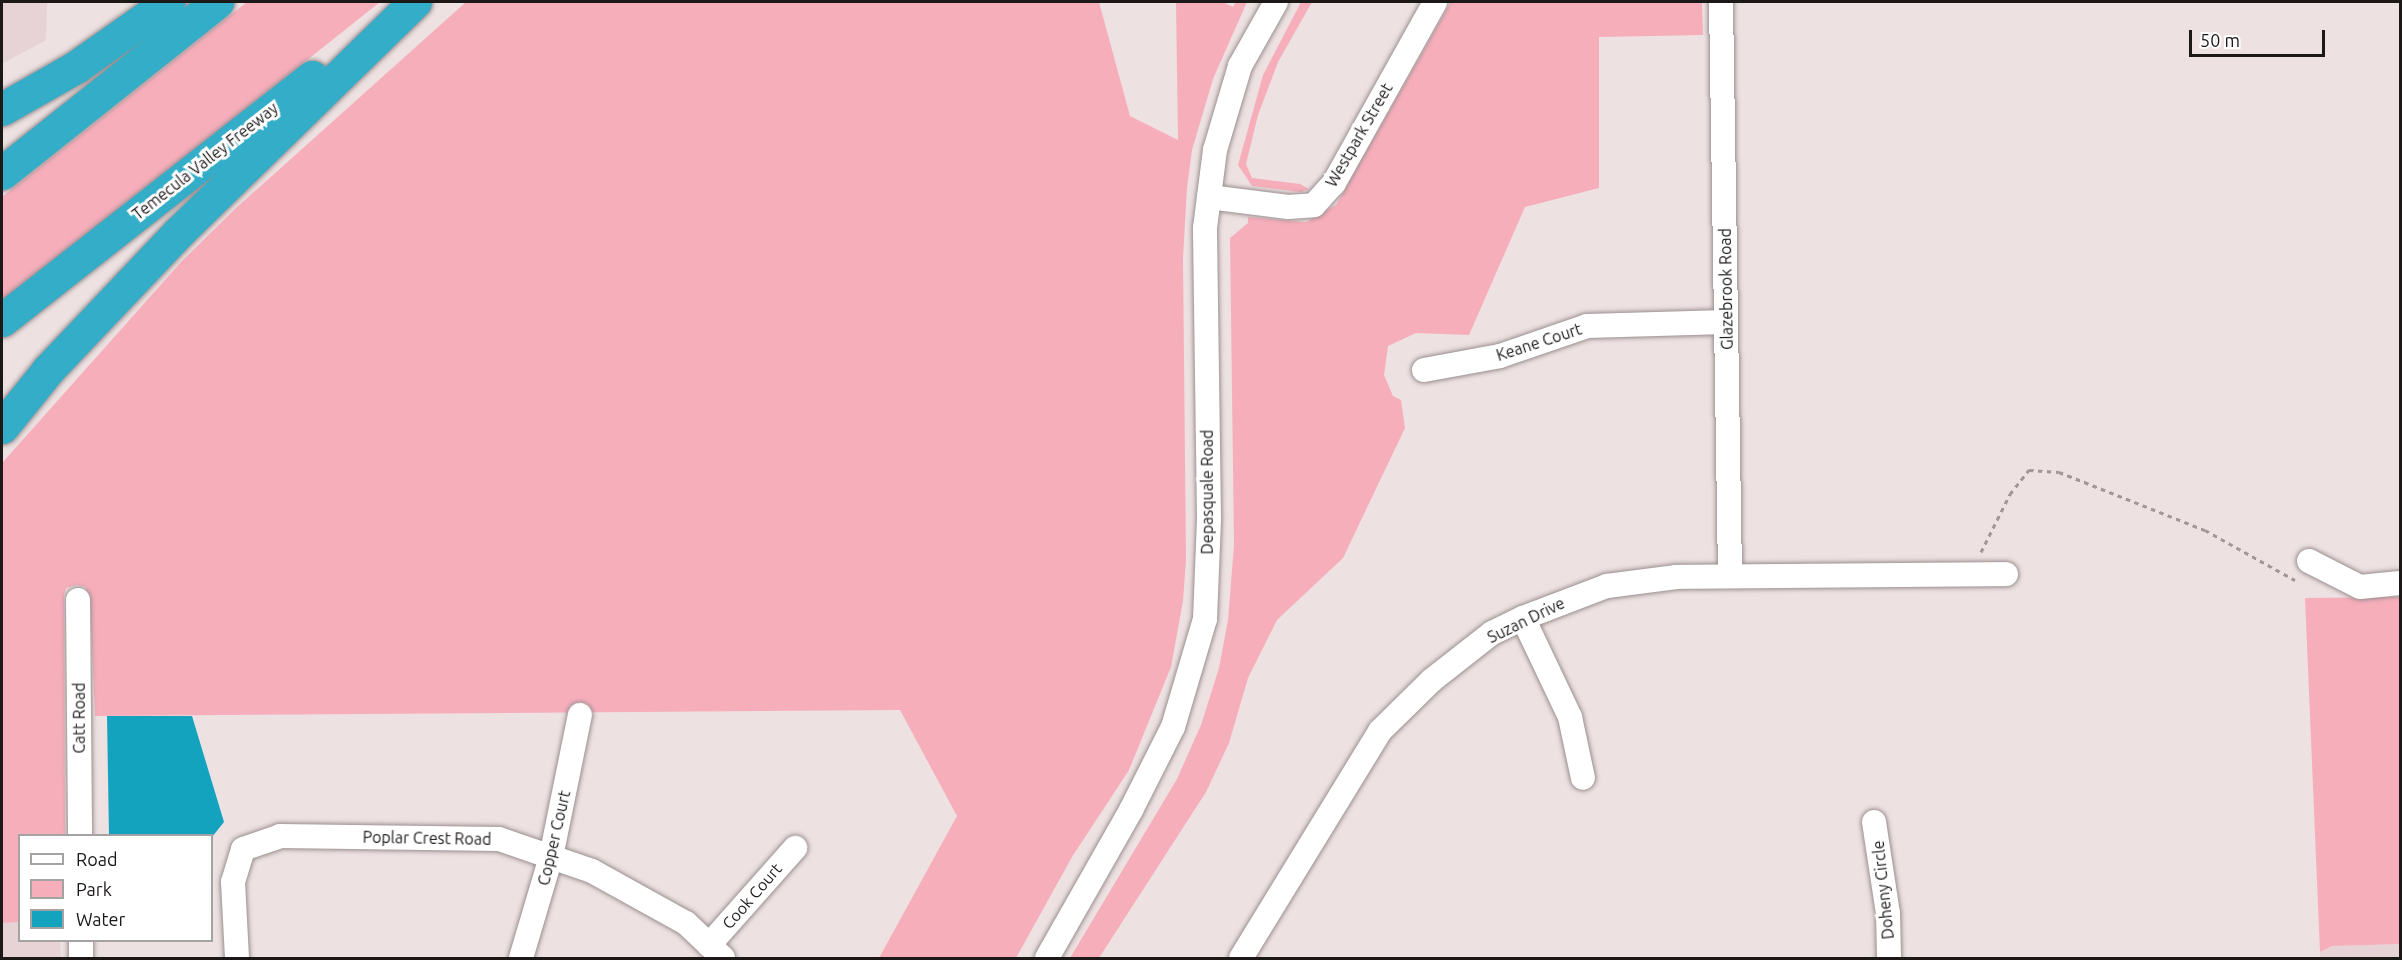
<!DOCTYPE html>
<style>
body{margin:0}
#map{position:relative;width:2402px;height:960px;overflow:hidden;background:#ede1e2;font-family:Ubuntu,sans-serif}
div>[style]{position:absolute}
.built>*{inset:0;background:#e7d2d6}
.green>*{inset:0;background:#f7aebb}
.water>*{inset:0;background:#13a3bf}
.path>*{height:3px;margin-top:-1.5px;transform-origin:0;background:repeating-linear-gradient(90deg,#a19798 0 4.5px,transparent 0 9px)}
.roads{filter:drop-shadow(0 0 2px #9a8f90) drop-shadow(0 0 2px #9a8f90)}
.minor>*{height:24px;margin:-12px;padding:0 12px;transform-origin:12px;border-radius:12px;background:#fff}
.highway>*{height:33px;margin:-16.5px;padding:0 16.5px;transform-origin:16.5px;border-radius:16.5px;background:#33adc8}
span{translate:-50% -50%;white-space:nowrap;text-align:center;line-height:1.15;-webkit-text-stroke:6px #fff;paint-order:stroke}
.street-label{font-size:16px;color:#1c1818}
.frame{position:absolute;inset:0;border:3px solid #1c1818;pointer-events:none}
.legend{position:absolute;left:18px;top:834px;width:195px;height:108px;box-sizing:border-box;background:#fff;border:2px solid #a4a3a3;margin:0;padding:8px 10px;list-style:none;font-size:18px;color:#1c1818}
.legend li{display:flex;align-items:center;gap:12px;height:30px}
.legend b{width:30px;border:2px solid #a4a3a3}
.scale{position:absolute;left:2189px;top:30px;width:136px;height:27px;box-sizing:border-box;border:3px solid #1c1818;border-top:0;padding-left:8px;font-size:18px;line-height:21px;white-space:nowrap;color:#1c1818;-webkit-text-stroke:4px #fff;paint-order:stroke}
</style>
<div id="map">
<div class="built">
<i style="clip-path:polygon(2px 2px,47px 2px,46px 40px,2px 64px)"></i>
<i style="clip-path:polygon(19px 922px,20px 940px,60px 941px,61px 958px,2px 958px,2px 923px)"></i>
<i style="clip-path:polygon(2400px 944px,2400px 958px,2320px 958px,2320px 952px,2332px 946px)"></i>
</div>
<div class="green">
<i style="clip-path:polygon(247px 2px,380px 2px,2px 303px,2px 197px)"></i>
<i style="clip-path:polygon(466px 2px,1099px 2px,1130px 116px,1178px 140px,1176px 2px,1223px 2px,1233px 7px,1236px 2px,1247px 2px,1213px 79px,1192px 150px,1187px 188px,1183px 258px,1186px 560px,1183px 601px,1171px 667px,1129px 770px,1072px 857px,1016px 958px,879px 958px,957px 816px,900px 710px,95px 716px,90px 596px,85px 587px,77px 585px,66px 588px,64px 596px,65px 835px,20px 836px,19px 922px,2px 923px,2px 463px,182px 261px,236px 208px)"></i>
<i style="clip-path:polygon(1301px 2px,1312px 2px,1278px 62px,1258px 115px,1246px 164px,1252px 178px,1300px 184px,1309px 189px,1301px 192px,1252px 186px,1238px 165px,1263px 75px)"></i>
<i style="clip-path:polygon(1451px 2px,1702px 2px,1703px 35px,1599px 37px,1599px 188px,1525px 207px,1469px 335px,1416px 333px,1388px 346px,1384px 375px,1393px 396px,1401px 400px,1405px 428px,1343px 558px,1277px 620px,1248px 678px,1229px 743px,1206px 792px,1099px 958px,1070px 958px,1177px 779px,1201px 725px,1219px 668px,1228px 620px,1234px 545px,1230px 238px,1248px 223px,1248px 217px,1306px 222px,1336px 205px)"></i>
<i style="clip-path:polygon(2400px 597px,2400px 944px,2332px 946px,2320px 952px,2305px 598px)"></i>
</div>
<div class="water">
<i style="clip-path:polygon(107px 716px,192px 716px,224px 822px,212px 837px,109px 835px)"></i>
</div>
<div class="path">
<i style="left:1981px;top:552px;width:65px;rotate:-63.4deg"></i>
<i style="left:2010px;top:494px;width:31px;rotate:-52deg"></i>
<i style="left:2029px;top:470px;width:30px;rotate:4deg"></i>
<i style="left:2059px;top:472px;width:157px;rotate:21.7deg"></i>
<i style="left:2205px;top:530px;width:103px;rotate:29.1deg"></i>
</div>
<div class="roads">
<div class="minor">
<i style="left:1721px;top:2px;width:574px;rotate:89.1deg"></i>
<i style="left:1209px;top:197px;width:80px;rotate:7.2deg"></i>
<i style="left:1288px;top:207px;width:26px;rotate:-4deg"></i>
<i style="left:1314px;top:205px;width:30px;rotate:-48deg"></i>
<i style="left:1334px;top:183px;width:207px;rotate:-60.8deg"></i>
<i style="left:1424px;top:370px;width:77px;rotate:-10.4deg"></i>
<i style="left:1500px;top:356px;width:92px;rotate:-19deg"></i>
<i style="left:1587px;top:326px;width:139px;rotate:-1.6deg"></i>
<i style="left:2309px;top:561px;width:57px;rotate:27deg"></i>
<i style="left:2360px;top:587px;width:40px;rotate:-5.7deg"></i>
<i style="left:78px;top:600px;width:236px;rotate:89.5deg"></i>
<i style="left:1523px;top:618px;width:110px;rotate:64.6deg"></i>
<i style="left:1570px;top:717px;width:62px;rotate:78deg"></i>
<i style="left:1874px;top:822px;width:92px;rotate:81.3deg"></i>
<i style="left:1888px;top:913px;width:45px;rotate:88.7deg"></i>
<i style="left:81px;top:940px;width:18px;rotate:90deg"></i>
<i style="left:709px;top:945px;width:130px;rotate:-48.4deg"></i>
<i style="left:237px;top:958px;width:76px;rotate:-93deg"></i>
<i style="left:233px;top:882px;width:34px;rotate:-73deg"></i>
<i style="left:243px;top:849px;width:39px;rotate:-19deg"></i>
<i style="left:280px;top:836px;width:219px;rotate:0.8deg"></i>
<i style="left:499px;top:839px;width:98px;rotate:19deg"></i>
<i style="left:592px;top:871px;width:107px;rotate:29deg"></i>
<i style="left:686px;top:923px;width:51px;rotate:43.4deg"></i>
<i style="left:521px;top:958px;width:105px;rotate:-73.5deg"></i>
<i style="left:551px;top:857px;width:145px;rotate:-78.5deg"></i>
<i style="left:1047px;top:958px;width:170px;rotate:-60.4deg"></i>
<i style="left:1131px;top:810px;width:93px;rotate:-63.2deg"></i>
<i style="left:1173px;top:727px;width:113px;rotate:-73.5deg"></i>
<i style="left:1205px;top:619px;width:101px;rotate:-87.7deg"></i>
<i style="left:1209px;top:518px;width:290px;rotate:-90.8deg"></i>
<i style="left:1205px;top:228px;width:79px;rotate:-82.7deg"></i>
<i style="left:1215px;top:150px;width:88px;rotate:-73.4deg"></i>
<i style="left:1240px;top:66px;width:73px;rotate:-60.6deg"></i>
<i style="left:1241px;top:958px;width:266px;rotate:-58.5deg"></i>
<i style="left:1380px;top:731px;width:73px;rotate:-44.4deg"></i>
<i style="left:1432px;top:680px;width:76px;rotate:-38.1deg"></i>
<i style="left:1492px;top:633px;width:34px;rotate:-26deg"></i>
<i style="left:1523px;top:618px;width:90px;rotate:-20.9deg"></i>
<i style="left:1607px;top:586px;width:70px;rotate:-7.4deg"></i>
<i style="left:1676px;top:577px;width:330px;rotate:-0.5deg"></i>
</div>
<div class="highway">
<i style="left:2px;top:109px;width:85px;rotate:-29.6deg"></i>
<i style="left:76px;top:67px;width:113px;rotate:-35.2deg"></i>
<i style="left:2px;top:173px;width:275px;rotate:-38.5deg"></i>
<i style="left:2px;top:320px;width:394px;rotate:-38.1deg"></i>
<i style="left:2px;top:427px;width:73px;rotate:-51.1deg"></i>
<i style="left:48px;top:370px;width:189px;rotate:-46.5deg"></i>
<i style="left:178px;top:233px;width:331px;rotate:-44.3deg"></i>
</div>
</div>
<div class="street-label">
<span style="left:1359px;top:135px;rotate:-60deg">Westpark Street</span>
<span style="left:205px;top:161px;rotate:-38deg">Temecula Valley Freeway</span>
<span style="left:1726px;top:289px;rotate:-91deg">Glazebrook Road</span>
<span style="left:1539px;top:342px;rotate:-18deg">Keane Court</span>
<span style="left:1207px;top:492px;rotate:-90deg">Depasquale Road</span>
<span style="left:1526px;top:620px;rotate:-26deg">Suzan Drive</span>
<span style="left:79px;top:718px;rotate:-90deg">Catt Road</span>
<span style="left:427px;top:838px;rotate:1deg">Poplar Crest Road</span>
<span style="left:554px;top:838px;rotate:-77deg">Copper Court</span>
<span style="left:1883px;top:890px;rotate:-96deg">Doheny Circle</span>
<span style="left:752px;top:896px;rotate:-49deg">Cook Court</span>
</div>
<div class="frame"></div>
<ul class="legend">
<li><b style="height:8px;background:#fff"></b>Road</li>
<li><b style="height:16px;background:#f7aebb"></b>Park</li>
<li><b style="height:16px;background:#13a3bf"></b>Water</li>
</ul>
<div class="scale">50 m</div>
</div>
